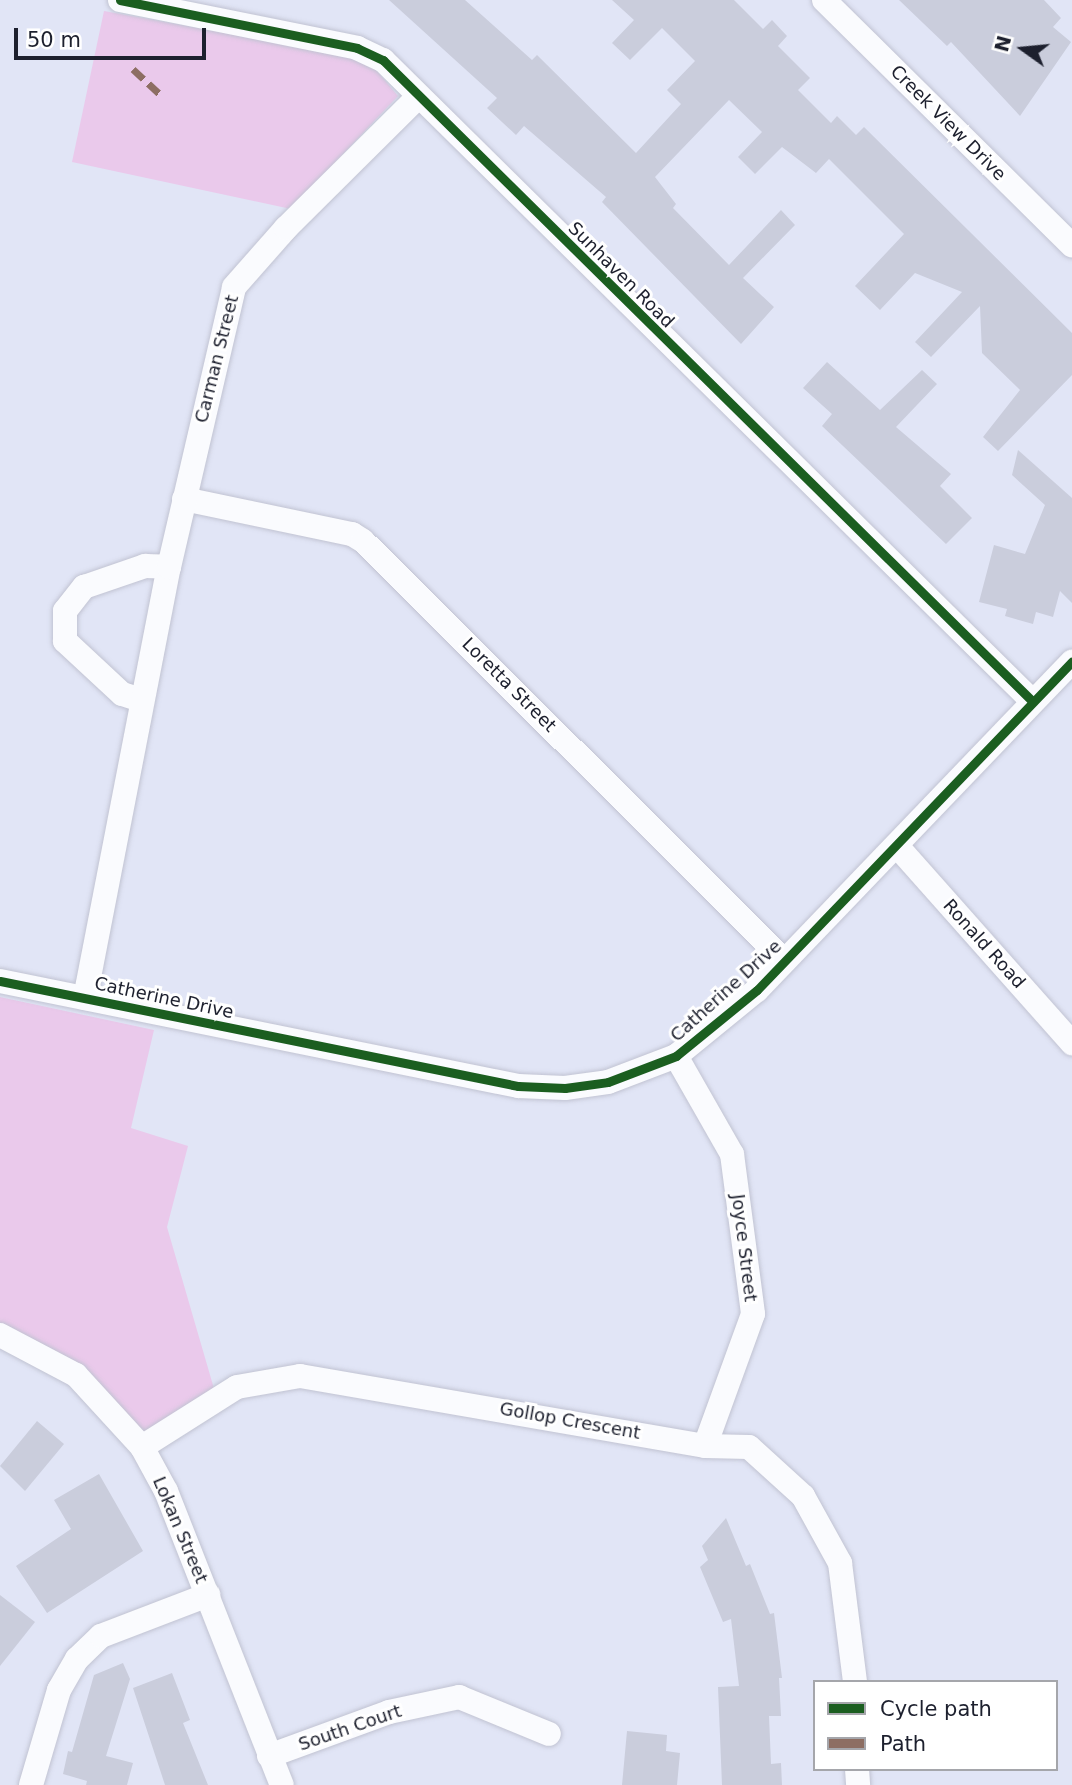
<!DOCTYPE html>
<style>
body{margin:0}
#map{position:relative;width:1072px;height:1785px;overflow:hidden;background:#e1e5f6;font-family:"DejaVu Sans",sans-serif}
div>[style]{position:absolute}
.green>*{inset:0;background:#eac9eb}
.building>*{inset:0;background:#cacddc}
.roads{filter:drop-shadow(0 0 2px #c1c3d2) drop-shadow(0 0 2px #c1c3d2)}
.minor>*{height:24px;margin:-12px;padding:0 12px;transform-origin:12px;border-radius:12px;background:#fafbfe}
.quiet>*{height:7px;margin-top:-3.5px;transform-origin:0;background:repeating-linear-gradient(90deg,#8d6e63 0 14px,transparent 0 21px)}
.cycleway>*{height:9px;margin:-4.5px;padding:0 4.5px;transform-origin:4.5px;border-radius:4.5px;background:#1b5e20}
span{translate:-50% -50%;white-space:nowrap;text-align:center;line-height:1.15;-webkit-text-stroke:6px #fff;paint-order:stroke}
.street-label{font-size:18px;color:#1d202e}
.legend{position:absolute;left:813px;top:1680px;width:245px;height:91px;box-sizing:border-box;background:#fff;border:2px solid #a5a6ab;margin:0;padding:9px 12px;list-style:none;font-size:21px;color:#1d202e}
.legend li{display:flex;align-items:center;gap:14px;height:35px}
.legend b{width:35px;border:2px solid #a5a6ab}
.north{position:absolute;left:988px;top:14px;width:70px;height:70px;-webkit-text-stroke:5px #fff;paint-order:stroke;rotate:285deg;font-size:19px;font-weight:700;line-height:28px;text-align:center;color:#1d202e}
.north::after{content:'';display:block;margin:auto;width:24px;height:32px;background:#1d202e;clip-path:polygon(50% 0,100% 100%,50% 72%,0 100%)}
.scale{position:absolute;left:14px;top:28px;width:192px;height:32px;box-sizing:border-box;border:4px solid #1d202e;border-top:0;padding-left:9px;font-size:21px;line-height:24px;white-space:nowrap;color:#1d202e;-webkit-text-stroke:5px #fff;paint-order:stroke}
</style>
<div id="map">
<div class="green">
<i style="clip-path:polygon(104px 11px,348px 55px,377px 71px,398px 96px,291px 209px,72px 162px)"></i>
<i style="clip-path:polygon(0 997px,154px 1030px,131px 1128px,188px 1146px,167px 1227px,217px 1399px,142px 1447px,76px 1375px,0 1335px)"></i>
</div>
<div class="building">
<i style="clip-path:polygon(389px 0,465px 0,532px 60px,537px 55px,636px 153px,681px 104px,667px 90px,695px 61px,662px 28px,630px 60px,612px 43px,634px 20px,612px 0,734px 0,763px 29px,772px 20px,787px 36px,778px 46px,810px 78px,798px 90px,831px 123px,837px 116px,856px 135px,864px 127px,1072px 333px,1072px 375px,998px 451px,983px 437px,1020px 390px,982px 353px,980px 306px,931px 357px,915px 342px,962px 292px,915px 273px,880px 310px,855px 286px,904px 234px,829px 159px,816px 173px,782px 147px,755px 174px,738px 157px,762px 132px,729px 100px,655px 177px,676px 204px,673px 208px,729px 265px,781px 210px,795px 225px,743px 278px,774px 307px,741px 344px,602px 202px,606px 197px,524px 126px,516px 135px,487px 108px,497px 98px)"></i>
<i style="clip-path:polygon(899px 0,1044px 0,1061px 18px,1053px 27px,1071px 42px,1020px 116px,951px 42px,947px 46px)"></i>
<i style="clip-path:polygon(827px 362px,880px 410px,922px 370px,937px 384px,896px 427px,951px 474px,940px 486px,972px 518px,946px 544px,822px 426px,832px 414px,803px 388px)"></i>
<i style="clip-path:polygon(1018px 450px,1072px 498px,1072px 603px,1060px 591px,1053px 617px,1036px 612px,1033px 624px,1005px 616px,1007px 609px,979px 602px,994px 545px,1025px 554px,1045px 505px,1012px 475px)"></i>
<i style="clip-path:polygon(37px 1421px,64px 1444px,25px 1491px,0 1466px)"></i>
<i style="clip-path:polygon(99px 1474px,143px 1551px,47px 1613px,16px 1566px,71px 1529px,54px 1500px)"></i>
<i style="clip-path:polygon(726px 1518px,746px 1566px,750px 1564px,770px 1614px,774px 1613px,782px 1678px,779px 1678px,781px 1716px,769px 1716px,771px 1764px,781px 1763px,782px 1785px,722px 1785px,718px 1687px,739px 1686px,731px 1619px,723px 1622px,700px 1567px,708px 1560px,702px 1546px)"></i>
<i style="clip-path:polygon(0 1595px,35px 1622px,0 1666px)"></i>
<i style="clip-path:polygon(123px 1663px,130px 1679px,106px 1756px,133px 1763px,127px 1785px,86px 1785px,87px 1781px,63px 1774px,68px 1751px,72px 1752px,94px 1675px)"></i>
<i style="clip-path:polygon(172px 1673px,190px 1720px,183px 1723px,208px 1785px,165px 1785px,133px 1688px)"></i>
<i style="clip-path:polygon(627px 1731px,667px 1735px,666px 1751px,680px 1753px,677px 1785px,622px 1785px)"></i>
</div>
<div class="roads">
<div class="minor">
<i style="left:120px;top:0;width:242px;rotate:11.4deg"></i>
<i style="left:357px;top:48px;width:29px;rotate:25deg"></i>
<i style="left:383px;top:60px;width:912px;rotate:44.64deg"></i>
<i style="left:824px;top:0;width:349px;rotate:44.7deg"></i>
<i style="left:184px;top:499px;width:172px;rotate:11.8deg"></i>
<i style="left:352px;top:534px;width:13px;rotate:32deg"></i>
<i style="left:363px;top:541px;width:595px;rotate:44.86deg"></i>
<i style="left:141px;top:700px;width:20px;rotate:-162deg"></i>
<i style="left:122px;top:694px;width:78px;rotate:-137.1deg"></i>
<i style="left:65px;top:641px;width:30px;rotate:-90deg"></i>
<i style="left:65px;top:611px;width:31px;rotate:-52deg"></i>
<i style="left:84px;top:587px;width:65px;rotate:-19deg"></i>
<i style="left:145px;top:566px;width:24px;rotate:2deg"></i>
<i style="left:897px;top:846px;width:264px;rotate:48.4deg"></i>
<i style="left:0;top:981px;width:529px;rotate:11.46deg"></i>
<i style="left:518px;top:1086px;width:47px;rotate:2.4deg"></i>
<i style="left:565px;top:1088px;width:43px;rotate:-7.9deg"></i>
<i style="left:608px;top:1082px;width:73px;rotate:-20.9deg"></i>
<i style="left:676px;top:1056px;width:104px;rotate:-39.2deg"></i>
<i style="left:757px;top:990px;width:455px;rotate:-46.2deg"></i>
<i style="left:85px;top:998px;width:439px;rotate:-79deg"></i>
<i style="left:169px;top:567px;width:287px;rotate:-76.9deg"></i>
<i style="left:234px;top:287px;width:79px;rotate:-48.6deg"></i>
<i style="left:286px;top:228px;width:186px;rotate:-44.8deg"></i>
<i style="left:676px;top:1056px;width:113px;rotate:60.3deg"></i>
<i style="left:732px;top:1154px;width:161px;rotate:82.5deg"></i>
<i style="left:753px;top:1314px;width:140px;rotate:110deg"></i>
<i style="left:0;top:1335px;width:86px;rotate:27.8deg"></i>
<i style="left:76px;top:1375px;width:98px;rotate:47.5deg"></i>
<i style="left:142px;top:1447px;width:50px;rotate:61.4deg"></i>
<i style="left:166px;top:1491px;width:316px;rotate:68.5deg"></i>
<i style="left:142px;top:1447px;width:112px;rotate:-32.3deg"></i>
<i style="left:237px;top:1387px;width:64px;rotate:-9.9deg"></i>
<i style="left:300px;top:1376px;width:411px;rotate:9.8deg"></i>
<i style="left:705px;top:1446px;width:44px;rotate:1.3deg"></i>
<i style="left:749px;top:1447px;width:73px;rotate:42.2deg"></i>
<i style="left:803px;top:1496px;width:77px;rotate:61.1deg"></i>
<i style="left:840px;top:1563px;width:120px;rotate:82.8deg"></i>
<i style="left:269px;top:1756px;width:128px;rotate:-20.1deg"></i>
<i style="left:389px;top:1712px;width:72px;rotate:-12.1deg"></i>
<i style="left:459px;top:1697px;width:97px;rotate:22.3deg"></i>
<i style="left:857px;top:1769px;width:16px;rotate:86deg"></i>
<i style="left:31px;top:1785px;width:99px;rotate:-73.6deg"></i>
<i style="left:59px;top:1690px;width:36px;rotate:-60deg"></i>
<i style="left:77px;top:1659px;width:33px;rotate:-44deg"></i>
<i style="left:101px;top:1636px;width:115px;rotate:-21deg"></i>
</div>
</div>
<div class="quiet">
<i style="left:133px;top:69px;width:38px;rotate:43deg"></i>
</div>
<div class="cycleway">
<i style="left:120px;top:0;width:242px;rotate:11.4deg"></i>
<i style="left:357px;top:48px;width:29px;rotate:25deg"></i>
<i style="left:383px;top:60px;width:912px;rotate:44.64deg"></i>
<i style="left:0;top:981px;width:529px;rotate:11.46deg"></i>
<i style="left:518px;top:1086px;width:47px;rotate:2.4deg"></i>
<i style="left:565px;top:1088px;width:43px;rotate:-7.9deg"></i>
<i style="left:608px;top:1082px;width:73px;rotate:-20.9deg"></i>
<i style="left:676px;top:1056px;width:104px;rotate:-39.2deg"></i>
<i style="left:757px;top:990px;width:455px;rotate:-46.2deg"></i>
</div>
<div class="street-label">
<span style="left:948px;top:123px;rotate:45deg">Creek View Drive</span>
<span style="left:621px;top:275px;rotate:45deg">Sunhaven Road</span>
<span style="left:217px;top:359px;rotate:-76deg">Carman Street</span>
<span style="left:509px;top:685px;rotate:45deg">Loretta Street</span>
<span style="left:984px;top:944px;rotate:48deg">Ronald Road</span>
<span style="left:726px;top:991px;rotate:-42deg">Catherine Drive</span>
<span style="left:164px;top:998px;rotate:12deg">Catherine Drive</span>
<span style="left:744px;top:1248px;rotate:83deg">Joyce Street</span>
<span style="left:570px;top:1421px;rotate:10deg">Gollop Crescent</span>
<span style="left:180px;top:1530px;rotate:67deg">Lokan Street</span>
<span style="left:350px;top:1728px;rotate:-19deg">South Court</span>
</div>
<ul class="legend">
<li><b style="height:9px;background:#1b5e20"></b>Cycle path</li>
<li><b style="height:9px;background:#8d6e63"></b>Path</li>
</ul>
<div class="north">N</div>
<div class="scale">50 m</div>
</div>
